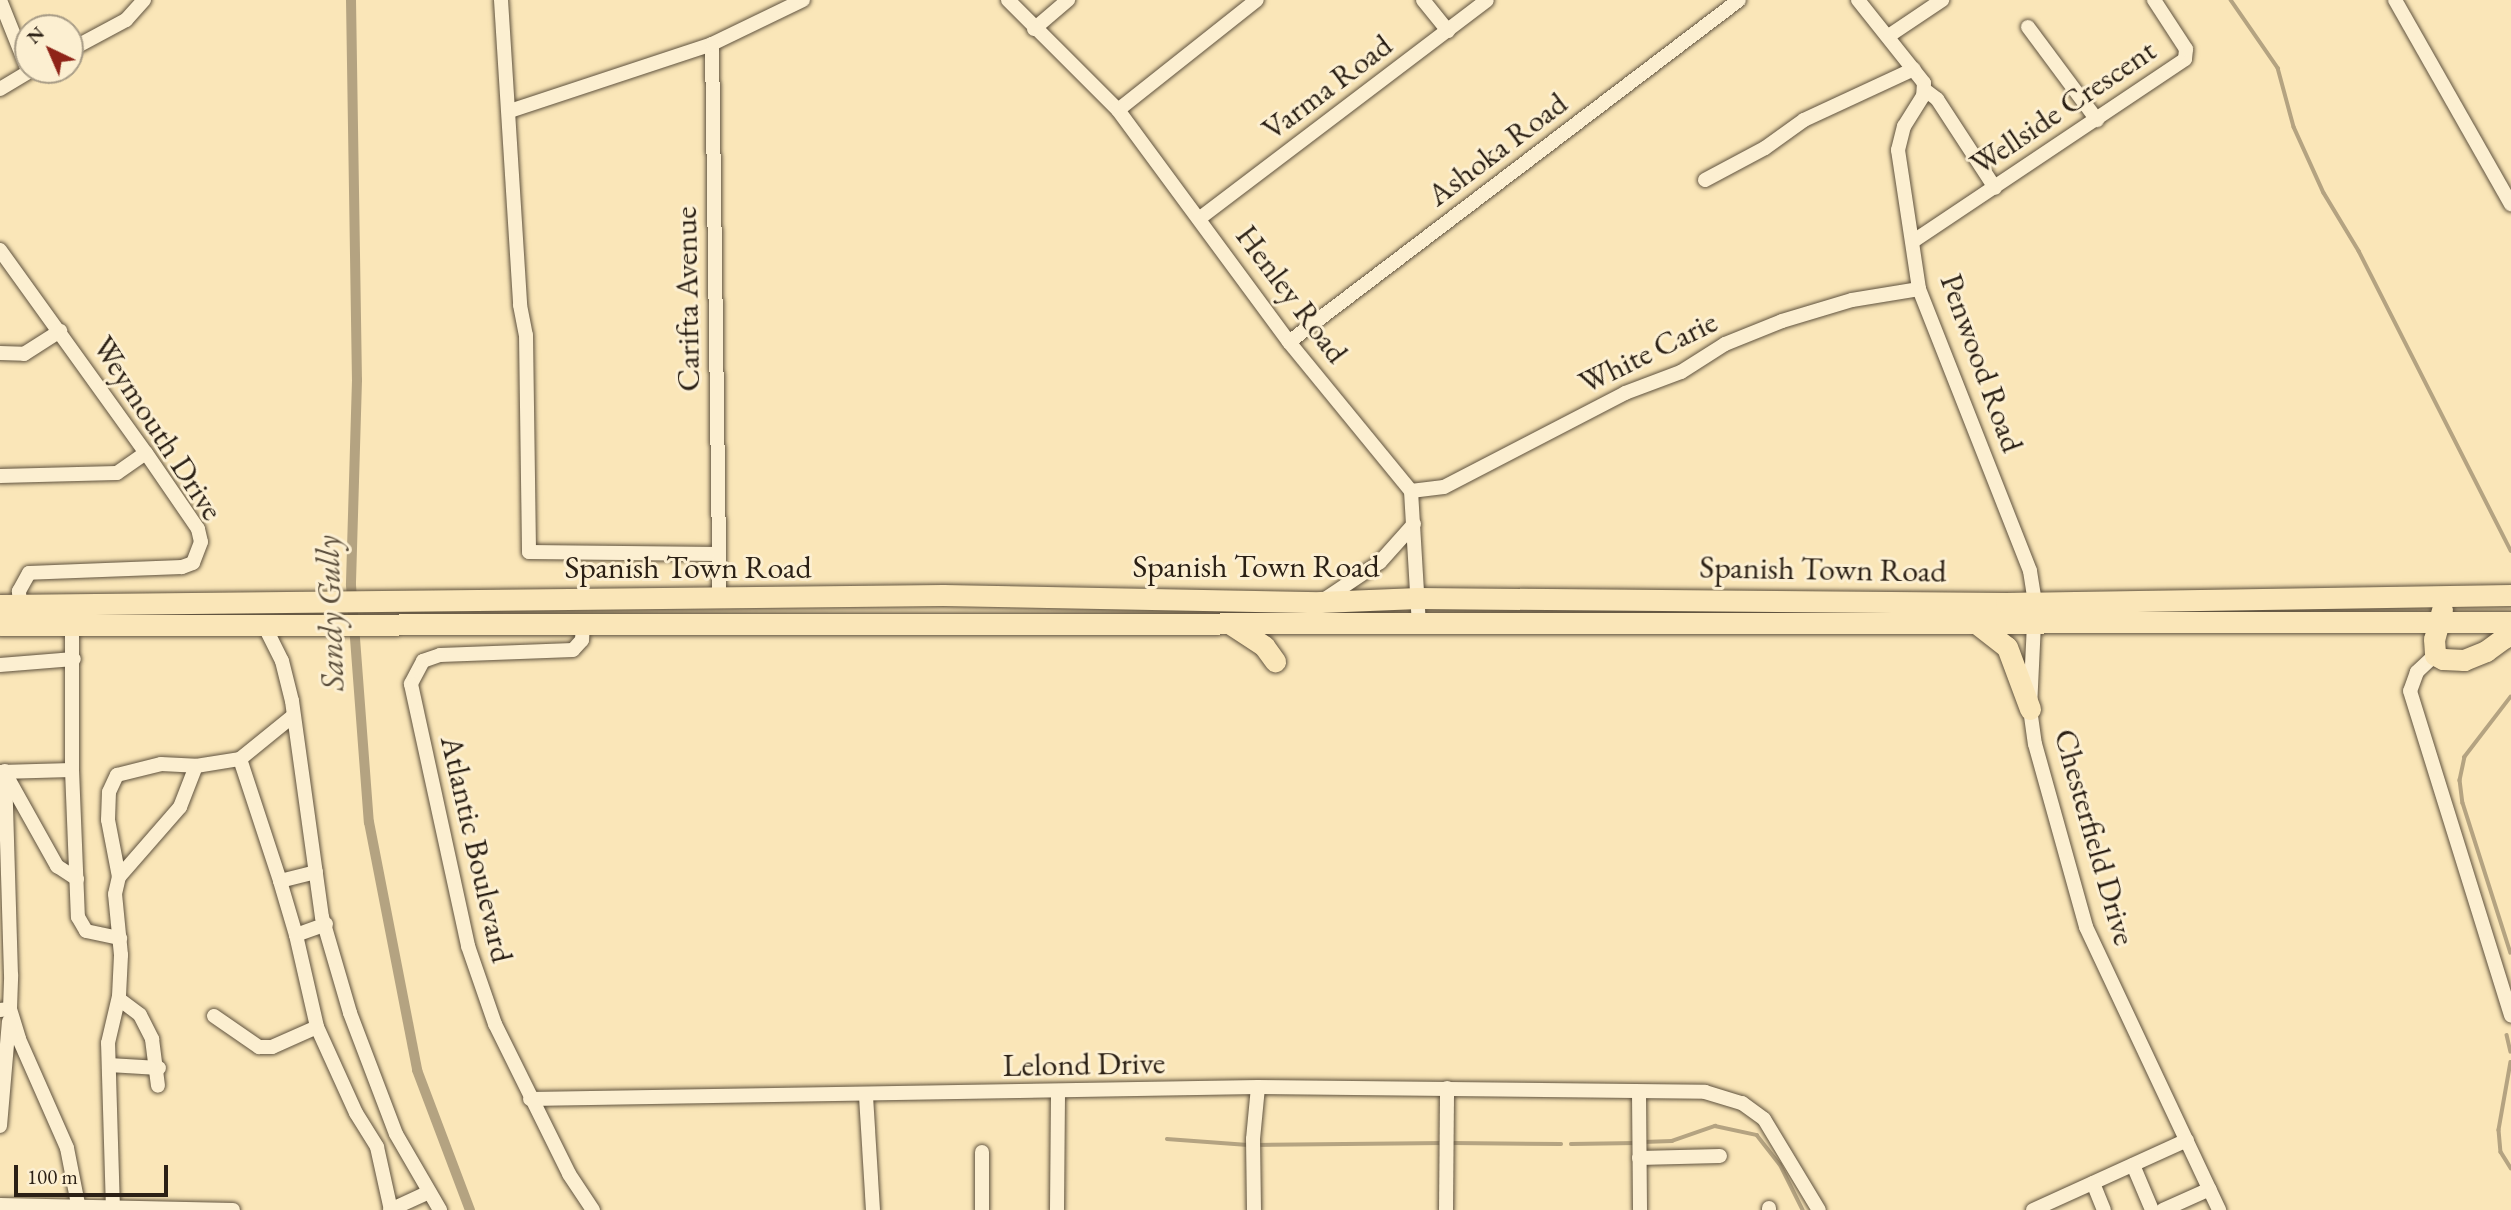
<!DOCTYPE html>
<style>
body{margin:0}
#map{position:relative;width:2511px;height:1210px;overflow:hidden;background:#fae6b8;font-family:"EB Garamond",serif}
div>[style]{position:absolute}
.stream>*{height:3.5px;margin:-1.75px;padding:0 1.75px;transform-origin:1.75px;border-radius:1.75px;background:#b4a381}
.canal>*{height:10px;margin:-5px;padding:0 5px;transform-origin:5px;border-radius:5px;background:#b4a381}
.roads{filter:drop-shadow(0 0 2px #5f523e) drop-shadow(0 0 2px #5f523e)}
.minor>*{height:14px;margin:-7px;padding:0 7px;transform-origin:7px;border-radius:7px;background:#fcefd1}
.highway>*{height:21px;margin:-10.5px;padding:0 10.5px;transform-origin:10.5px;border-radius:10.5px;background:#fae6b8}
span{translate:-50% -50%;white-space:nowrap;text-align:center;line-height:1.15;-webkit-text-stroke:6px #fcefd1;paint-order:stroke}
.street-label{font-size:32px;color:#2b2015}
.water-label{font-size:33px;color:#5b4e3b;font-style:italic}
.north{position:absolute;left:14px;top:14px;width:70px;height:70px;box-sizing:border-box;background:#fcefd1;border:2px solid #a89c86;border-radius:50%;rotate:316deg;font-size:19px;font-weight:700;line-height:28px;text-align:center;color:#2b2015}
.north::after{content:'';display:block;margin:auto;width:24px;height:32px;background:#8f2418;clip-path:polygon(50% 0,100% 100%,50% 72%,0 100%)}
.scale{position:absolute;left:14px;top:1165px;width:154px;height:32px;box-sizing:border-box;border:4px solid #2b2015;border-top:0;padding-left:9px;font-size:21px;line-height:24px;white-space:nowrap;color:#2b2015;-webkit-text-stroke:5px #fcefd1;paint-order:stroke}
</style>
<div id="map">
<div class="stream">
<i style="left:2231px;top:0;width:83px;rotate:55.3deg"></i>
<i style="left:2278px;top:68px;width:61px;rotate:74.8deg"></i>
<i style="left:2294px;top:127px;width:72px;rotate:65.6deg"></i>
<i style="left:2324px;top:193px;width:68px;rotate:58.9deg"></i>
<i style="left:2359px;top:251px;width:336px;rotate:63.1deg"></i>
<i style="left:2511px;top:697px;width:76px;rotate:127.5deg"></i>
<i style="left:2465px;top:757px;width:24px;rotate:102deg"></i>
<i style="left:2460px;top:780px;width:23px;rotate:83deg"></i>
<i style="left:2463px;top:803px;width:157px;rotate:72.3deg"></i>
<i style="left:2507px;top:1035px;width:17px;rotate:77deg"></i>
<i style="left:2511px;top:1062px;width:69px;rotate:100deg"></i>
<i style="left:2499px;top:1130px;width:22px;rotate:85deg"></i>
<i style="left:2501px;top:1152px;width:19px;rotate:58deg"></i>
<i style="left:1167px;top:1139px;width:81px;rotate:4.2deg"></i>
<i style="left:1643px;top:1142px;width:29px;rotate:-2deg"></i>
<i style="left:1672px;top:1141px;width:46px;rotate:-19.2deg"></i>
<i style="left:1715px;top:1126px;width:43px;rotate:12.1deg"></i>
<i style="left:1757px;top:1135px;width:37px;rotate:52deg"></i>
<i style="left:1780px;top:1164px;width:51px;rotate:63.4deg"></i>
<i style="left:1452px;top:1143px;width:109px;rotate:0.5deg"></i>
<i style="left:1571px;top:1144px;width:65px;rotate:-0.9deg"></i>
<i style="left:1256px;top:1145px;width:188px;rotate:-0.6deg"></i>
</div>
<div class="canal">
<i style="left:351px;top:0;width:380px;rotate:89.1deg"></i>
<i style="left:357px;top:380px;width:205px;rotate:91.7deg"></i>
<i style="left:351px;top:585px;width:238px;rotate:85.7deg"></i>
<i style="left:369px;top:822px;width:253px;rotate:79deg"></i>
<i style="left:417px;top:1070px;width:150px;rotate:69.3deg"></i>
</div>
<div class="roads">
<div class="minor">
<i style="left:0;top:0;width:75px;rotate:68.2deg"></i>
<i style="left:501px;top:0;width:306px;rotate:86.4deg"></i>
<i style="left:520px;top:305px;width:31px;rotate:79deg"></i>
<i style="left:526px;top:335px;width:217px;rotate:89.2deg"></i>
<i style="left:529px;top:552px;width:190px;rotate:0.6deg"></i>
<i style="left:719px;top:554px;width:45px;rotate:90deg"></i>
<i style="left:1008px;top:0;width:156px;rotate:45deg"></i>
<i style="left:1118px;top:110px;width:288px;rotate:53.6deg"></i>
<i style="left:1289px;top:342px;width:193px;rotate:50.7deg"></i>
<i style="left:1411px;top:491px;width:133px;rotate:86.6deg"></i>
<i style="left:1423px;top:0;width:40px;rotate:51deg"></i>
<i style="left:1858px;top:0;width:106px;rotate:51.5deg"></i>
<i style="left:1924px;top:83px;width:13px;rotate:94deg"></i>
<i style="left:1923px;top:96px;width:36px;rotate:122deg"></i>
<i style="left:1904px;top:126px;width:25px;rotate:104deg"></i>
<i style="left:1898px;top:150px;width:141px;rotate:81.4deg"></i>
<i style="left:1919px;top:289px;width:303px;rotate:68.5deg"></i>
<i style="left:2030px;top:571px;width:31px;rotate:81deg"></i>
<i style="left:2035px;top:602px;width:107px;rotate:92.7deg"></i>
<i style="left:2030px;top:709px;width:35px;rotate:82deg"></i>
<i style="left:2035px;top:744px;width:190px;rotate:74.4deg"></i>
<i style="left:2086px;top:927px;width:313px;rotate:64.8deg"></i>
<i style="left:2395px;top:0;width:235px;rotate:60.4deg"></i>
<i style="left:2028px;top:27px;width:116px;rotate:53.4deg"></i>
<i style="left:1034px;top:29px;width:45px;rotate:-40.5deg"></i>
<i style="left:1890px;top:35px;width:63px;rotate:-33.9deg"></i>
<i style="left:712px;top:44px;width:510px;rotate:89.21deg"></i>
<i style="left:70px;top:50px;width:64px;rotate:-28.2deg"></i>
<i style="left:126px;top:20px;width:27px;rotate:-48deg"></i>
<i style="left:0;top:89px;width:37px;rotate:-31deg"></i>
<i style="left:1925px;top:90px;width:15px;rotate:37deg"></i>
<i style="left:1937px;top:99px;width:106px;rotate:56.9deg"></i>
<i style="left:1118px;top:110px;width:177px;rotate:-38.4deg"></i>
<i style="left:510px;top:111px;width:213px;rotate:-18.3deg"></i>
<i style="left:712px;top:44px;width:101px;rotate:-25.8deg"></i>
<i style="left:1705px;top:180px;width:68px;rotate:-28.1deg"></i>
<i style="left:1765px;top:148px;width:48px;rotate:-35.7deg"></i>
<i style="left:1804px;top:120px;width:121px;rotate:-24.9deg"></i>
<i style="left:1200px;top:218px;width:360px;rotate:-37.2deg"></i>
<i style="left:1915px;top:240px;width:325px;rotate:-33.8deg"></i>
<i style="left:2185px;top:59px;width:10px;rotate:-84deg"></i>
<i style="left:2186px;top:49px;width:59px;rotate:-123.1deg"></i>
<i style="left:0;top:250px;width:250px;rotate:54.3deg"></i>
<i style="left:146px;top:453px;width:92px;rotate:55.6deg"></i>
<i style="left:198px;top:529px;width:13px;rotate:77deg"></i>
<i style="left:201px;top:542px;width:22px;rotate:111deg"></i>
<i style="left:193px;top:563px;width:12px;rotate:160deg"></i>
<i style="left:182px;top:567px;width:153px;rotate:177.8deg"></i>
<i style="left:29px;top:573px;width:21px;rotate:119deg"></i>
<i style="left:19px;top:591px;width:21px;rotate:87deg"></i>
<i style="left:1289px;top:342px;width:565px;rotate:-37.23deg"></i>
<i style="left:0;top:353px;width:24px;rotate:2deg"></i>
<i style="left:24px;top:354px;width:43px;rotate:-32.6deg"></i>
<i style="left:0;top:476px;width:117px;rotate:-1.5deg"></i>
<i style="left:117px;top:473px;width:35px;rotate:-35deg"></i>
<i style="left:1411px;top:491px;width:33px;rotate:-7deg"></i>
<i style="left:1444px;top:487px;width:204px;rotate:-27.4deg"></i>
<i style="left:1625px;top:393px;width:60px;rotate:-20.6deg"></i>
<i style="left:1681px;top:372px;width:52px;rotate:-32.5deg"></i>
<i style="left:1725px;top:344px;width:61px;rotate:-22deg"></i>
<i style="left:1782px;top:321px;width:73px;rotate:-16.7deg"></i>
<i style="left:1852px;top:300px;width:68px;rotate:-9.3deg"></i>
<i style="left:1322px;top:601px;width:70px;rotate:-33.9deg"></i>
<i style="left:1380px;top:562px;width:51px;rotate:-48.2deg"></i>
<i style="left:583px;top:622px;width:18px;rotate:93deg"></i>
<i style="left:582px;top:640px;width:13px;rotate:132deg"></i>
<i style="left:573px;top:650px;width:133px;rotate:177.8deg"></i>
<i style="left:440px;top:655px;width:18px;rotate:161deg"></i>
<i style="left:423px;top:661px;width:26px;rotate:118deg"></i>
<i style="left:411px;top:684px;width:268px;rotate:77.7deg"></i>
<i style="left:468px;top:946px;width:83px;rotate:70.9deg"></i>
<i style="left:495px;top:1024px;width:167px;rotate:63.7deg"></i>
<i style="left:569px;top:1174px;width:43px;rotate:56.3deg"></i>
<i style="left:263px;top:623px;width:42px;rotate:63.4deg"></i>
<i style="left:282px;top:661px;width:41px;rotate:76deg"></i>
<i style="left:292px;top:701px;width:218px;rotate:82.1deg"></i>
<i style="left:322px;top:917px;width:100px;rotate:73.7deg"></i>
<i style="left:350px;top:1013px;width:129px;rotate:69.2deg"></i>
<i style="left:396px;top:1134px;width:88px;rotate:59.9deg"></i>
<i style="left:72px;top:624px;width:146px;rotate:90deg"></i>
<i style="left:72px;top:770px;width:147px;rotate:87.7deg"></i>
<i style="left:78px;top:917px;width:16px;rotate:60deg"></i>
<i style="left:86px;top:931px;width:35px;rotate:12deg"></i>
<i style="left:2435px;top:655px;width:25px;rotate:137deg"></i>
<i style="left:2417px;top:672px;width:20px;rotate:110deg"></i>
<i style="left:2410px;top:691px;width:340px;rotate:72.7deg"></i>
<i style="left:0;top:665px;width:74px;rotate:-4.6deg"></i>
<i style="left:240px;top:759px;width:128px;rotate:71.8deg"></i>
<i style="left:0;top:772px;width:72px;rotate:-1.6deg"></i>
<i style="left:5px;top:773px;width:107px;rotate:60.8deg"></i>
<i style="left:57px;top:866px;width:24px;rotate:33deg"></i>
<i style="left:316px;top:872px;width:37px;rotate:166deg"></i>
<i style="left:280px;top:881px;width:56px;rotate:73.5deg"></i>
<i style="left:296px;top:935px;width:32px;rotate:-20deg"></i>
<i style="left:119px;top:877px;width:58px;rotate:-100.9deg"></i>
<i style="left:108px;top:820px;width:28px;rotate:-88deg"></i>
<i style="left:109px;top:792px;width:19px;rotate:-65deg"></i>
<i style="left:117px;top:775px;width:45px;rotate:-14deg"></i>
<i style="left:161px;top:764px;width:35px;rotate:3deg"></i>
<i style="left:196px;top:766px;width:45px;rotate:-9deg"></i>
<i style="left:240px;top:759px;width:68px;rotate:-39.1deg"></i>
<i style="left:296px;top:935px;width:94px;rotate:77.1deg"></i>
<i style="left:317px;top:1027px;width:94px;rotate:65.6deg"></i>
<i style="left:356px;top:1113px;width:40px;rotate:58deg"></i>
<i style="left:377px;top:1147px;width:65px;rotate:77.5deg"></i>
<i style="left:119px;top:999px;width:26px;rotate:37deg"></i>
<i style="left:140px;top:1015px;width:27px;rotate:63deg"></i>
<i style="left:152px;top:1039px;width:47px;rotate:82.7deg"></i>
<i style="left:10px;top:1009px;width:31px;rotate:73deg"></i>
<i style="left:19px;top:1039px;width:119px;rotate:66.2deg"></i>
<i style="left:67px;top:1148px;width:57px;rotate:78.9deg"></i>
<i style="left:0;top:1010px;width:10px;rotate:-6deg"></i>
<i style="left:10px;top:1009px;width:34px;rotate:-88deg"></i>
<i style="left:11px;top:975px;width:204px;rotate:-91.7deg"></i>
<i style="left:214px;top:1016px;width:55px;rotate:34.6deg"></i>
<i style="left:259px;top:1047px;width:13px"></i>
<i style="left:272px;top:1047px;width:49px;rotate:-24deg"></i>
<i style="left:109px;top:1065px;width:50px;rotate:3.4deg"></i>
<i style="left:1639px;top:1093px;width:117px;rotate:89.5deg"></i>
<i style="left:866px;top:1096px;width:114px;rotate:86.5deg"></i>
<i style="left:530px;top:1099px;width:728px;rotate:-0.94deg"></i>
<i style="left:1258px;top:1087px;width:447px;rotate:0.6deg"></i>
<i style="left:1705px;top:1092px;width:39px;rotate:17deg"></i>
<i style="left:1742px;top:1103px;width:27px;rotate:36deg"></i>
<i style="left:1764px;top:1119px;width:106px;rotate:58.9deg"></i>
<i style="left:0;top:1126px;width:105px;rotate:-85.1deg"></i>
<i style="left:982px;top:1152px;width:58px;rotate:90deg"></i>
<i style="left:1639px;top:1158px;width:81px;rotate:-1.4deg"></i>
<i style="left:2133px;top:1165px;width:49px;rotate:67.1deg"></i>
<i style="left:2093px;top:1183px;width:29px;rotate:68deg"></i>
<i style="left:0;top:1205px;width:233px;rotate:1.2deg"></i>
<i style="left:113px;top:1210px;width:167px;rotate:-91.7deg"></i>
<i style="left:108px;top:1043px;width:48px;rotate:-76.8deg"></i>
<i style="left:119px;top:996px;width:41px;rotate:-87.2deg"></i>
<i style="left:121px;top:955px;width:61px;rotate:-95.6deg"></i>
<i style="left:115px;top:894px;width:17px;rotate:-77deg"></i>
<i style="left:119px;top:877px;width:93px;rotate:-48.9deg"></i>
<i style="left:180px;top:807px;width:44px;rotate:-68.7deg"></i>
<i style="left:390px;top:1210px;width:41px;rotate:-24.7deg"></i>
<i style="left:1057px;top:1210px;width:117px;rotate:-89.5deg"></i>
<i style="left:1254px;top:1210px;width:71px;rotate:-90.8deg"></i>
<i style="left:1253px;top:1139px;width:52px;rotate:-84.5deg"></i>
<i style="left:1446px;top:1210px;width:122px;rotate:-89.5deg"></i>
<i style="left:1769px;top:1210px;width:2px;rotate:-90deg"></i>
<i style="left:2033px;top:1210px;width:169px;rotate:-24.4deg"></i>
<i style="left:2163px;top:1210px;width:51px;rotate:-24.1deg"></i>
</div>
<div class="highway">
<i style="left:0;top:605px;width:943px;rotate:-0.61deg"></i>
<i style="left:943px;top:595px;width:377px;rotate:1.1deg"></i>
<i style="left:1320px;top:602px;width:98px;rotate:-2.3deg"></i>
<i style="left:1418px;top:598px;width:588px;rotate:0.49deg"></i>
<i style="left:2006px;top:603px;width:505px;rotate:-0.91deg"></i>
<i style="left:2442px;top:610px;width:30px;rotate:105deg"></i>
<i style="left:2434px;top:639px;width:16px;rotate:86deg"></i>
<i style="left:2435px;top:655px;width:9px;rotate:27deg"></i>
<i style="left:2443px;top:659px;width:21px;rotate:3deg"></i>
<i style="left:2464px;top:660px;width:24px;rotate:-22deg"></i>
<i style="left:2486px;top:651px;width:22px;rotate:-36deg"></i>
<i style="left:2504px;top:638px;width:15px;rotate:-62deg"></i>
<i style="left:1229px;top:623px;width:42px;rotate:33.3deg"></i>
<i style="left:1264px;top:646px;width:19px;rotate:54deg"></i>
<i style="left:1976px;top:623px;width:39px;rotate:38deg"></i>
<i style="left:2007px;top:647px;width:66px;rotate:69.6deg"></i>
<i style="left:0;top:625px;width:2511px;rotate:-0.07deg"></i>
</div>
</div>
<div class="street-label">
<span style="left:1327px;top:87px;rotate:-37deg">Varma Road</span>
<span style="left:2063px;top:107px;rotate:-34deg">Wellside Crescent</span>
<span style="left:1497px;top:149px;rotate:-37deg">Ashoka Road</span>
<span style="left:1292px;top:294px;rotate:53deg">Henley Road</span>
<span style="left:687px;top:299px;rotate:-91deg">Carifta Avenue</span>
<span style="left:1648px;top:352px;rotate:-26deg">White Carie</span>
<span style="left:1982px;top:363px;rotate:70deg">Penwood Road</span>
<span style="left:158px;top:428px;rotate:57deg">Weymouth Drive</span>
<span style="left:1256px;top:566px">Spanish Town Road</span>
<span style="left:688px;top:567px">Spanish Town Road</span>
<span style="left:1823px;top:569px;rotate:1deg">Spanish Town Road</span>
<span style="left:2095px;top:837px;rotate:74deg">Chesterfield Drive</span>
<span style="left:477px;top:849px;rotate:77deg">Atlantic Boulevard</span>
<span style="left:1084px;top:1064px;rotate:-1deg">Lelond Drive</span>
</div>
<div class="water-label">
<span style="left:330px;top:613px;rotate:-92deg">Sandy Gully</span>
</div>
<div class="north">N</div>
<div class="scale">100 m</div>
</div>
